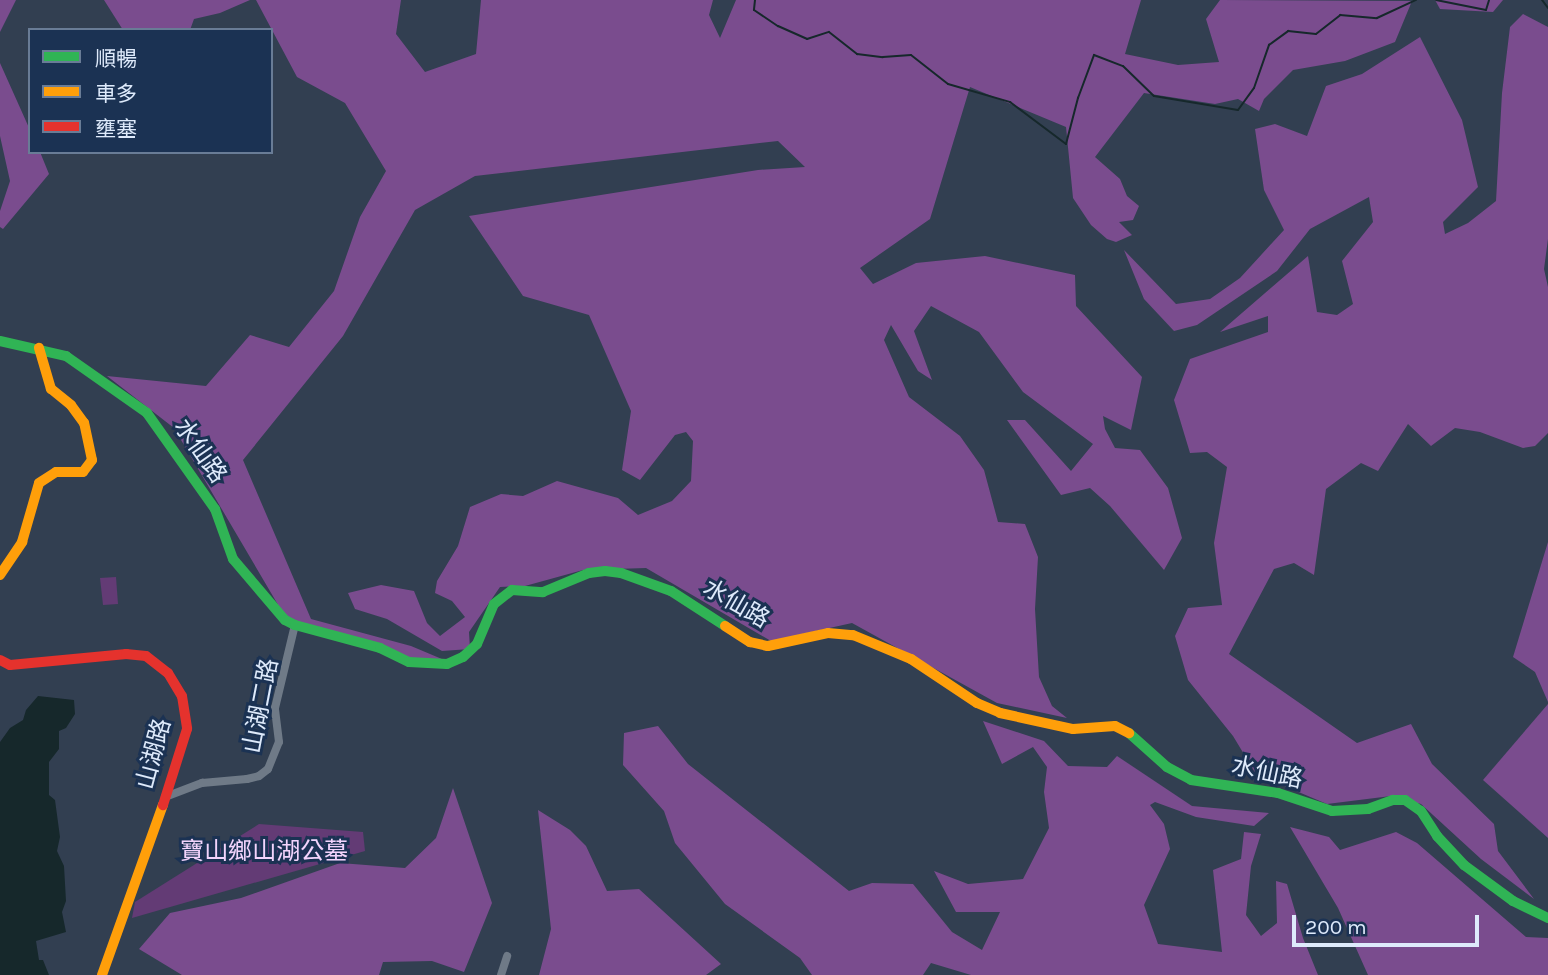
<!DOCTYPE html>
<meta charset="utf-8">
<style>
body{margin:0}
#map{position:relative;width:1548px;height:975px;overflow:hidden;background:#323f51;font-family:Karla,"Noto Sans TC",sans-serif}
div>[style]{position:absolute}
.green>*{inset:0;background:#633b75}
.forest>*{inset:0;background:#7a4c8e}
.water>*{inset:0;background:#16282b}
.stream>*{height:2px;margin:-1px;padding:0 1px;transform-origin:1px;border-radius:1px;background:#16282b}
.street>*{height:8px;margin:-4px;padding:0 4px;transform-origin:4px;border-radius:4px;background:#6f7a87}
.fast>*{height:10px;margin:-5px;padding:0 5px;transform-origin:5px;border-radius:5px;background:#30b455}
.slow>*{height:10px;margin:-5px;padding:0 5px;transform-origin:5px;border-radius:5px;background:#ff9f0a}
.jam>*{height:10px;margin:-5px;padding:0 5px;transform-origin:5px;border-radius:5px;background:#e5322d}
span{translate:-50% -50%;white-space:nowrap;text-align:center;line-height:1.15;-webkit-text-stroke:6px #1b3253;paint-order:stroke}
.street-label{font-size:24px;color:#deeafb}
.park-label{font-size:24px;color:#f2d4fc}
.legend{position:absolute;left:28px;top:28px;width:245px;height:126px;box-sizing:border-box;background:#1b3253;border:2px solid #697c96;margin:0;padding:9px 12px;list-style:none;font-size:21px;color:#deeafb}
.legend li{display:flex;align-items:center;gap:14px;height:35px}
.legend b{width:35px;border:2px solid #697c96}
.scale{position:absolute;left:1292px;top:915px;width:187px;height:32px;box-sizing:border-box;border:4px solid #deeafb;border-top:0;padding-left:9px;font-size:21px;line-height:24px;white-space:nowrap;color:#deeafb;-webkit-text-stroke:5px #1b3253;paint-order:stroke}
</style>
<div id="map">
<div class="green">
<i style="clip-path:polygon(116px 577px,118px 604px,103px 605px,100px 578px)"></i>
<i style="clip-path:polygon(259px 824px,363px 832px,365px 851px,132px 918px,135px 902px)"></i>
</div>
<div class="forest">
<i style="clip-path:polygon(0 0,16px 0,0 32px)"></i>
<i style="clip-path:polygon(104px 0,250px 0,220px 13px,194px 19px,190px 30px,123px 30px)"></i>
<i style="clip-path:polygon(256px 0,401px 0,396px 34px,425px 72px,476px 54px,481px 0,713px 0,709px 15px,720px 38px,736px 0,1141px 0,1125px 54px,1178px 65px,1219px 62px,1206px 19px,1220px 0,1412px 1px,1395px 42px,1345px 61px,1293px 70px,1264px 99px,1259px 111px,1238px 99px,1215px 104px,1144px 93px,1095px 157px,1120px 179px,1127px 196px,1139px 206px,1133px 220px,1119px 222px,1132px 235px,1116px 242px,1107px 239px,1091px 225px,1073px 198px,1066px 127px,970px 87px,930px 219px,860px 268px,873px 284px,916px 263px,985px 256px,1075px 275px,1076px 306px,1142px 377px,1131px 430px,1103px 416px,1105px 429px,1115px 448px,1140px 450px,1168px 488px,1182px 538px,1164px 570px,1110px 506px,1090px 488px,1061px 495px,1007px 420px,1025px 420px,1071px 471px,1093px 444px,1023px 392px,979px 332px,931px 306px,914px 331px,932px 380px,918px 371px,891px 325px,884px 340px,909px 397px,960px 436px,984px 470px,998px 522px,1025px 524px,1038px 557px,1035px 609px,1039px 677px,1052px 706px,1067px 718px,997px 703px,852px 623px,771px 641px,646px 568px,583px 570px,525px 586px,500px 587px,469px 632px,470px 649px,442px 651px,387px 619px,355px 609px,348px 593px,381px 585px,414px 591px,427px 623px,440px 636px,465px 617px,452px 601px,435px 593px,437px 581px,458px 546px,470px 507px,501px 494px,523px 496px,557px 481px,618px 498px,638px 515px,672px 501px,691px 481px,693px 441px,686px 432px,675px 435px,640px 480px,622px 470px,631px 411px,589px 315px,523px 296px,469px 216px,758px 170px,805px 167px,778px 141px,475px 176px,415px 210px,343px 336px,243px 460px,311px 619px,411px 646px,449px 662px,448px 667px,387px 654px,287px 620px,174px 428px,107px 376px,206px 386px,250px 335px,289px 347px,334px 291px,360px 217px,386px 171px,345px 103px,297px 77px)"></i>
<i style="clip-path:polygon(1435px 0,1503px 0,1493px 12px,1440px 9px)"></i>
<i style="clip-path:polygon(1523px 14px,1548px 27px,1548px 239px,1544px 269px,1548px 287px,1548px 433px,1535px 446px,1523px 448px,1480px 432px,1455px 428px,1431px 446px,1408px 424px,1378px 471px,1361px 463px,1326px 489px,1314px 575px,1294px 563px,1274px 569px,1229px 654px,1357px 743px,1411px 724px,1432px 764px,1494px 824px,1498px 851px,1534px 899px,1481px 859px,1421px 804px,1391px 796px,1327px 804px,1256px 774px,1233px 736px,1188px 680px,1175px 636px,1188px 608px,1222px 605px,1214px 543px,1227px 467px,1207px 452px,1190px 453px,1174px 400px,1190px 359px,1268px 332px,1268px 316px,1220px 332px,1308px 256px,1317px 312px,1337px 315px,1353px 304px,1342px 261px,1373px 222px,1369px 197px,1310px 229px,1277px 271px,1197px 325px,1174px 331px,1144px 299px,1124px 250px,1176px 304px,1210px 299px,1240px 278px,1284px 230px,1264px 190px,1255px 129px,1275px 124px,1307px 136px,1326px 86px,1362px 74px,1420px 37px,1462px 120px,1478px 187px,1443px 222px,1445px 234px,1468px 223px,1496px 201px,1502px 93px,1510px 27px)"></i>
<i style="clip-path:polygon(0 63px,30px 130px,30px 152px,40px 152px,49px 174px,3px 229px,0 227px,0 211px,10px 181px,0 136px)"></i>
<i style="clip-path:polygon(1548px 542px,1548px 702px,1535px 672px,1513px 657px)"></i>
<i style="clip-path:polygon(1548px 704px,1548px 838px,1483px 780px)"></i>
<i style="clip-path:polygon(983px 721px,1044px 741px,1068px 766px,1107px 767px,1117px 756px,1192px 806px,1269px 813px,1254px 826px,1196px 817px,1155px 802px,1150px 805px,1164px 824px,1170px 849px,1144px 905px,1158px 944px,1222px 952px,1213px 870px,1241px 859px,1244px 832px,1261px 834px,1251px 866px,1246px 915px,1261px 936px,1277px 923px,1276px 881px,1287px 884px,1303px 938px,1318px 975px,971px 975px,931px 963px,923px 975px,812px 975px,800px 958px,725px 904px,675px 843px,664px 811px,623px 765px,624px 733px,658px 726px,688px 764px,849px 891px,872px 883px,913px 884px,952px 932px,982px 950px,1000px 912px,956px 912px,934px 871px,968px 884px,1023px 879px,1049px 828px,1044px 792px,1047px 767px,1033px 747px,1002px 764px)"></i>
<i style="clip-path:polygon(453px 788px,492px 903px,464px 972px,432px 961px,383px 962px,379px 975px,182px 975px,139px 949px,170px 913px,241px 898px,340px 863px,405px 868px,436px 838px)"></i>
<i style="clip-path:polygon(538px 810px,570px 830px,586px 846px,607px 891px,639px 889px,721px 964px,706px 975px,539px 975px,551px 929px)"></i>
<i style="clip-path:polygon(1290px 827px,1329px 837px,1340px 850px,1396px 832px,1417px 843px,1526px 937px,1548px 938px,1548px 975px,1368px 975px,1338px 908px)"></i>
</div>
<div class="water">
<i style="clip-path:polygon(38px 696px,74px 700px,75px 714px,66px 728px,59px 731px,59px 749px,49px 762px,49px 795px,55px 800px,60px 837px,57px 851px,64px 866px,66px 901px,62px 912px,66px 932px,36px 941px,39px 960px,43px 960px,49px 975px,0 975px,0 742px,10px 728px,23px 720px,26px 710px)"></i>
</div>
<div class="stream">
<i style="left:755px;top:0;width:10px;rotate:96deg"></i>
<i style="left:754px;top:10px;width:29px;rotate:34deg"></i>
<i style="left:778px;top:26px;width:32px;rotate:24deg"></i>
<i style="left:807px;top:39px;width:23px;rotate:-18deg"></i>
<i style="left:829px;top:32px;width:36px;rotate:38deg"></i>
<i style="left:857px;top:54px;width:26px;rotate:7deg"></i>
<i style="left:883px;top:57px;width:28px;rotate:-4deg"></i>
<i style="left:911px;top:55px;width:47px;rotate:38.1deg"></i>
<i style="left:948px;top:84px;width:65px;rotate:16.2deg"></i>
<i style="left:1010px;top:102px;width:70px;rotate:36.9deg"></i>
<i style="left:1066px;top:144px;width:48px;rotate:-75.4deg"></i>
<i style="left:1078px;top:98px;width:46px;rotate:-69.6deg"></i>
<i style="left:1094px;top:55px;width:31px;rotate:21deg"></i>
<i style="left:1123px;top:66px;width:43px;rotate:44.1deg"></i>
<i style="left:1154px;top:96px;width:85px;rotate:9.5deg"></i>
<i style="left:1238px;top:110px;width:27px;rotate:-54deg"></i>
<i style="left:1254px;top:88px;width:46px;rotate:-70.8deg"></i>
<i style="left:1269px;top:45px;width:24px;rotate:-36deg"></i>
<i style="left:1288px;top:31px;width:28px;rotate:6deg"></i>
<i style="left:1316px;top:34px;width:31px;rotate:-38deg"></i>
<i style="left:1340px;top:15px;width:37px;rotate:5deg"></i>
<i style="left:1377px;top:18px;width:43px;rotate:-24.8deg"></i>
<i style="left:1436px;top:0;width:51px;rotate:11.3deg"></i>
<i style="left:1486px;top:10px;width:10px;rotate:-73deg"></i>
<i style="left:1542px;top:0;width:10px;rotate:53deg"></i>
</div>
<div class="street">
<i style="left:165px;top:797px;width:40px;rotate:-21deg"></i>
<i style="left:202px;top:783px;width:45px;rotate:-5.1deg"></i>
<i style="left:247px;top:779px;width:12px;rotate:-14deg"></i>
<i style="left:259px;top:776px;width:11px;rotate:-38deg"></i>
<i style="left:268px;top:769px;width:29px;rotate:-68deg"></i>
<i style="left:279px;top:742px;width:34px;rotate:-97deg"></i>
<i style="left:275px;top:708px;width:85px;rotate:-76.5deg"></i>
<i style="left:501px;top:975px;width:20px;rotate:-72deg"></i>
</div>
<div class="fast">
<i style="left:0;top:341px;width:68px;rotate:12.8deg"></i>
<i style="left:66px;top:356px;width:99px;rotate:35.1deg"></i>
<i style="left:147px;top:413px;width:118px;rotate:54.7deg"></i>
<i style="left:215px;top:509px;width:53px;rotate:70.2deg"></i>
<i style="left:233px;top:559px;width:80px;rotate:49.6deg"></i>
<i style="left:285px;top:620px;width:11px;rotate:27deg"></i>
<i style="left:295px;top:625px;width:88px;rotate:15.1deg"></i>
<i style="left:380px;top:648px;width:32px;rotate:26deg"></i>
<i style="left:409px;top:662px;width:38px;rotate:3deg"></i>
<i style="left:447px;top:664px;width:17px;rotate:-24deg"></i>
<i style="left:463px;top:657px;width:19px;rotate:-43deg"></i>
<i style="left:477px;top:644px;width:43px;rotate:-67deg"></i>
<i style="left:494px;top:604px;width:23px;rotate:-38deg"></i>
<i style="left:512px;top:590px;width:31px;rotate:4deg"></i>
<i style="left:543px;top:592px;width:50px;rotate:-22.4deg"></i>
<i style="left:589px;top:573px;width:16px;rotate:-7deg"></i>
<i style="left:605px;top:571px;width:16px;rotate:7deg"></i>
<i style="left:621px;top:573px;width:53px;rotate:19.8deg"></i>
<i style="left:671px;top:591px;width:64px;rotate:32.9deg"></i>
<i style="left:1129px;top:733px;width:51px;rotate:41.8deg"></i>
<i style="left:1167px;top:767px;width:27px;rotate:28deg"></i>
<i style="left:1191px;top:780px;width:88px;rotate:8.5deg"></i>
<i style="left:1278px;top:793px;width:57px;rotate:18.4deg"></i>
<i style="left:1332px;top:811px;width:36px;rotate:-3deg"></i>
<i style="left:1368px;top:809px;width:27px;rotate:-20deg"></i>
<i style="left:1393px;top:800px;width:12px"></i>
<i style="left:1405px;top:800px;width:19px;rotate:35deg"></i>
<i style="left:1421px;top:811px;width:30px;rotate:57deg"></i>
<i style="left:1437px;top:836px;width:40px;rotate:47deg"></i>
<i style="left:1464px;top:865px;width:61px;rotate:36.3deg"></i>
<i style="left:1513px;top:901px;width:39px;rotate:26deg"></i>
</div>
<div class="slow">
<i style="left:0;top:575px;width:40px;rotate:-56deg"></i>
<i style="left:22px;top:542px;width:61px;rotate:-73.9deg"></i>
<i style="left:39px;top:483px;width:20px;rotate:-33deg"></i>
<i style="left:56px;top:472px;width:27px"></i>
<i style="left:83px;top:472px;width:15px;rotate:-53deg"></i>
<i style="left:92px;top:460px;width:38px;rotate:-102deg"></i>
<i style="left:84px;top:423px;width:22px;rotate:-126deg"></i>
<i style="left:71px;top:405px;width:26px;rotate:-141deg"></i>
<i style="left:51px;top:389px;width:43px;rotate:-106.3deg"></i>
<i style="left:725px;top:626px;width:30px;rotate:33deg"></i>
<i style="left:750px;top:642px;width:18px;rotate:13deg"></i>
<i style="left:768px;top:646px;width:61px;rotate:-12.2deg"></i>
<i style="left:828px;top:633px;width:25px;rotate:5deg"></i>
<i style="left:853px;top:635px;width:63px;rotate:22.5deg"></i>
<i style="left:911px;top:659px;width:79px;rotate:33.7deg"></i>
<i style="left:977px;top:703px;width:25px;rotate:23deg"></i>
<i style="left:1000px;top:713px;width:75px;rotate:12.4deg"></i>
<i style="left:1073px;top:729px;width:42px;rotate:-4.1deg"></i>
<i style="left:1115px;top:726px;width:16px;rotate:27deg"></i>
<i style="left:102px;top:975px;width:181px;rotate:-70.3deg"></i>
</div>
<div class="jam">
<i style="left:0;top:660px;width:11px;rotate:27deg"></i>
<i style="left:10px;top:665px;width:117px;rotate:-5.4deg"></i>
<i style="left:126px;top:654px;width:20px;rotate:6deg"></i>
<i style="left:146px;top:656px;width:28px;rotate:38deg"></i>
<i style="left:168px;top:673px;width:27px;rotate:59deg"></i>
<i style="left:182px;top:696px;width:33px;rotate:81deg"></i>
<i style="left:187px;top:729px;width:80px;rotate:107.5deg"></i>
</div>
<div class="street-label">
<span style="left:200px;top:451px;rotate:55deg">水仙路</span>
<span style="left:736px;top:604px;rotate:30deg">水仙路</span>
<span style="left:261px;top:706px;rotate:-79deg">山湖二路</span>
<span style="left:154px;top:754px;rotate:-75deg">山湖路</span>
<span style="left:1267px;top:773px;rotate:12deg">水仙路</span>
</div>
<div class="park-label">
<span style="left:264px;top:852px">寶山鄉山湖公墓</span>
</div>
<ul class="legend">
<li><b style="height:9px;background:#30b455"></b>順暢</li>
<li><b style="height:9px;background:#ff9f0a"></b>車多</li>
<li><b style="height:9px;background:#e5322d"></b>壅塞</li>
</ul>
<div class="scale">200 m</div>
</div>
